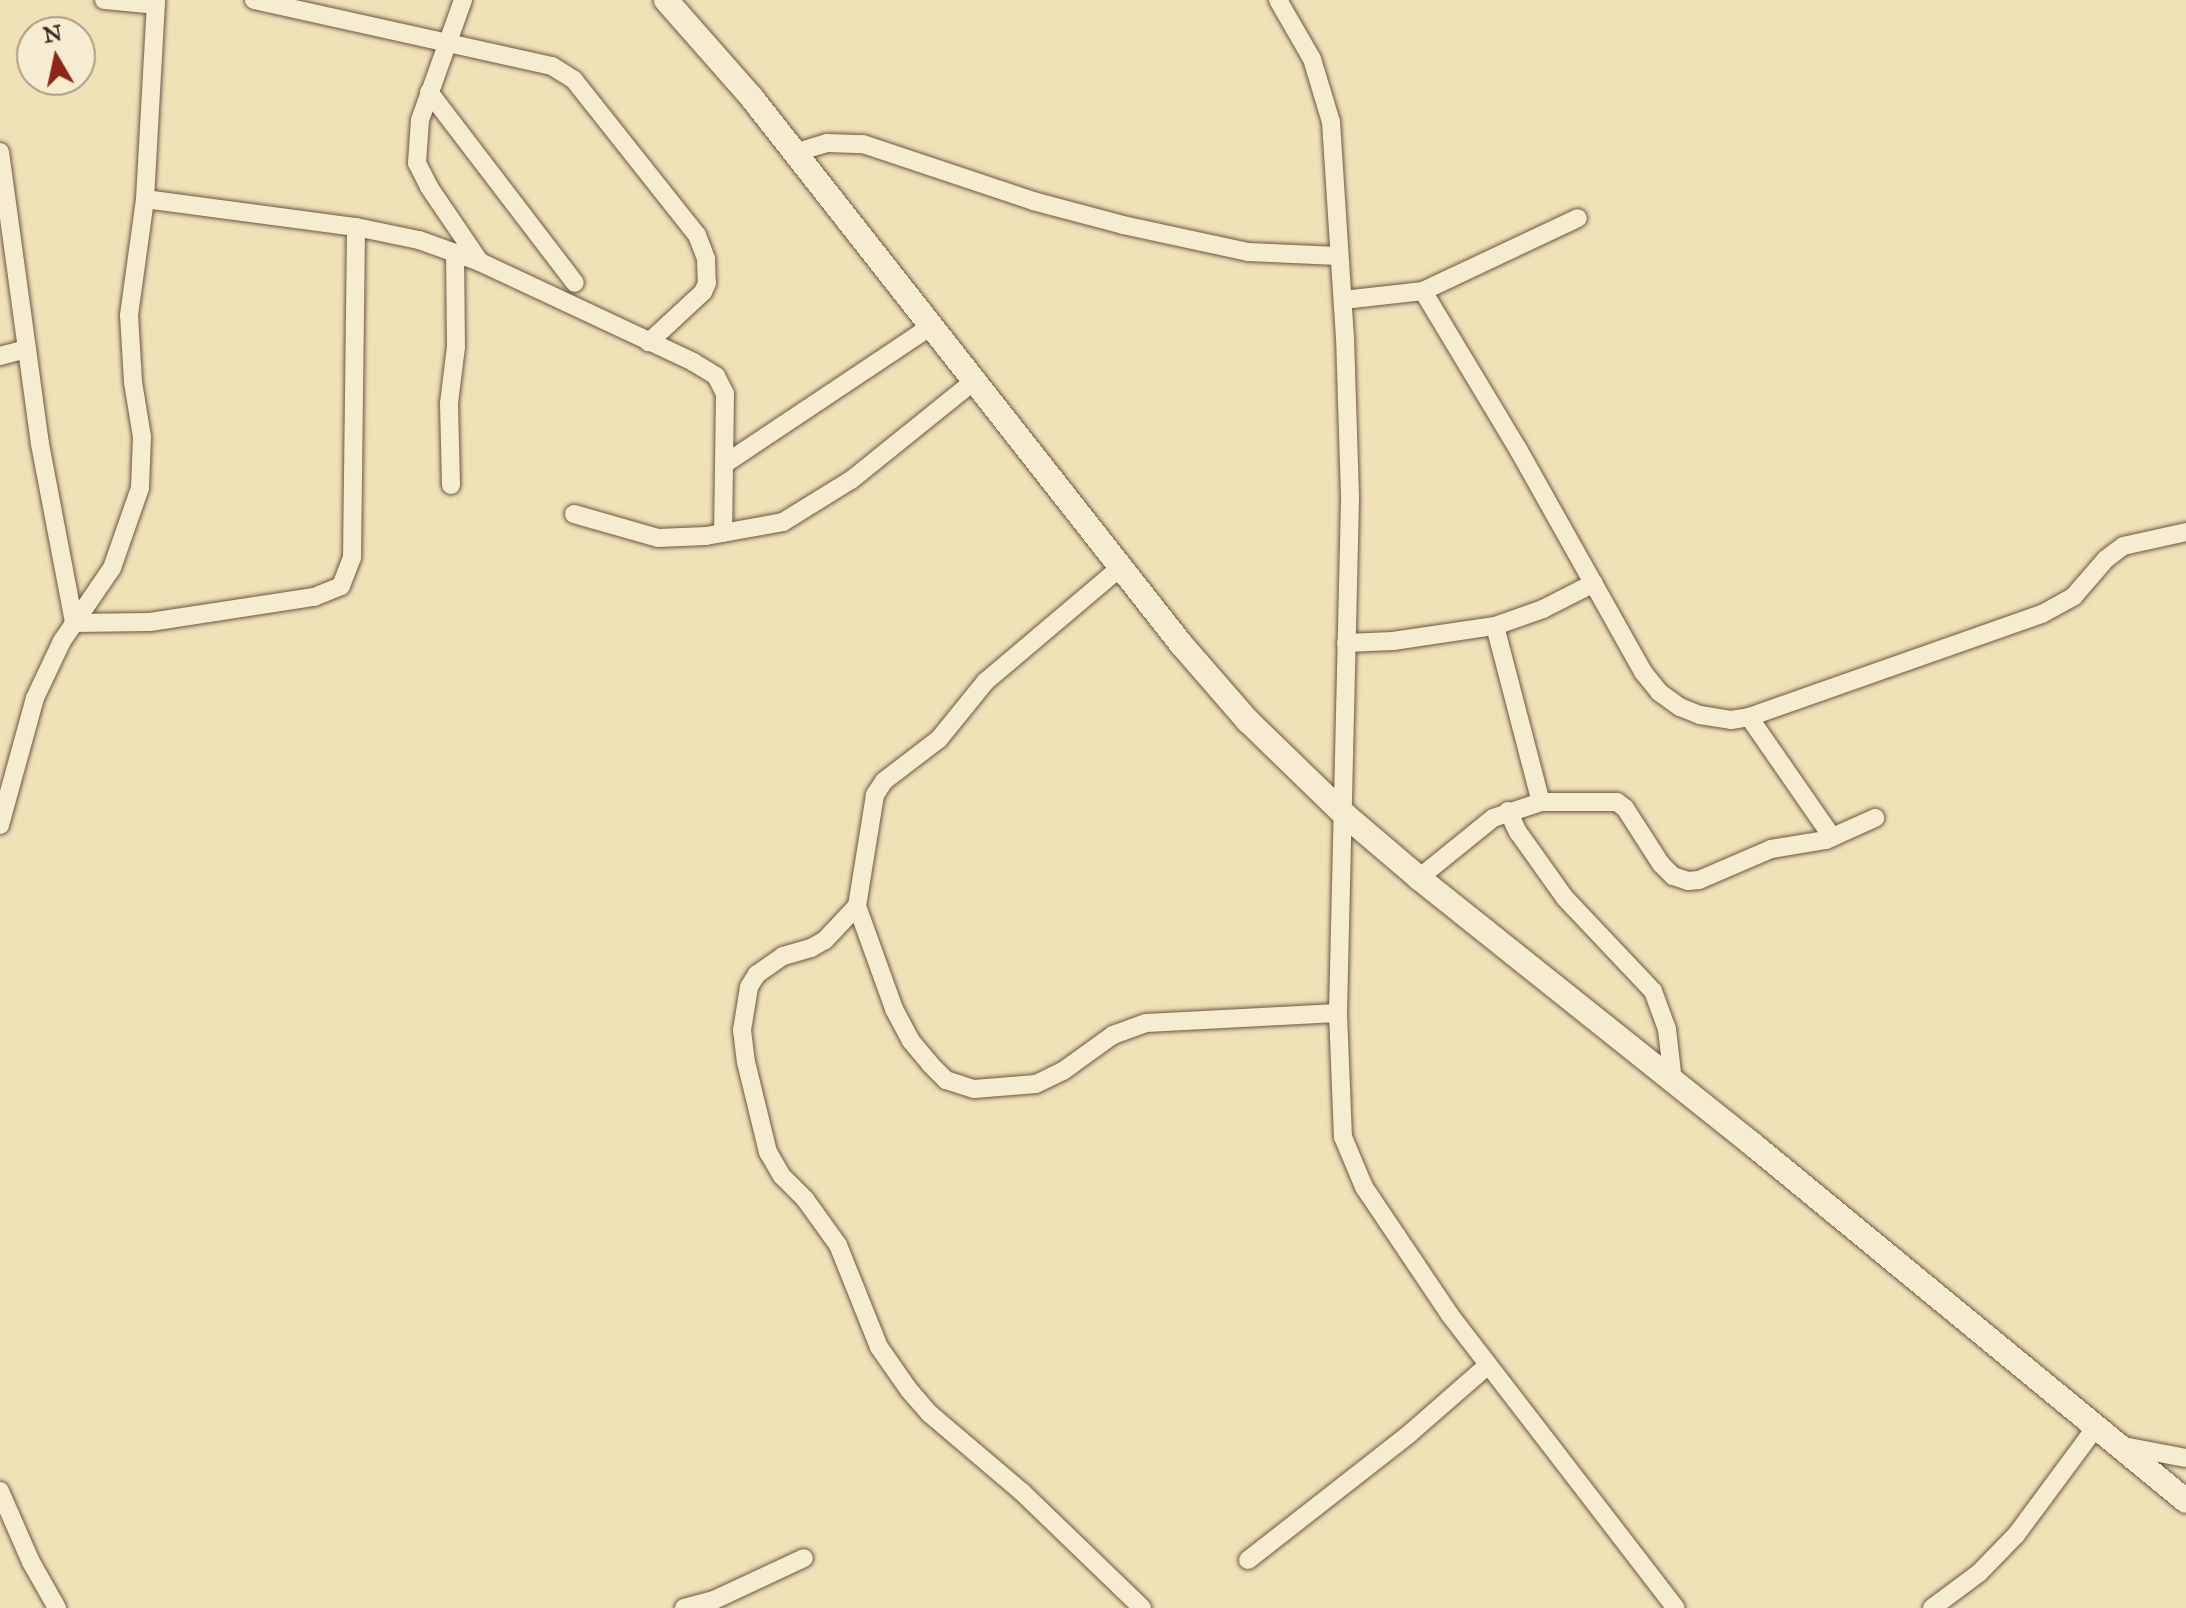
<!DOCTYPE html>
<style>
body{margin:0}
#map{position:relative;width:2186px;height:1608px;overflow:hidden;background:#f1e1b6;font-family:"IM FELL Great Primer",serif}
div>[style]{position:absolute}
.roads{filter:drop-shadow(0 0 2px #6a5646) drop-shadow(0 0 2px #6a5646)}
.street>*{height:18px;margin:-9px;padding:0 9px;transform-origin:9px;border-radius:9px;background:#f6ecd0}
.secondary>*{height:24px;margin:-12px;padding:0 12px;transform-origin:12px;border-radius:12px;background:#f6ecd0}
span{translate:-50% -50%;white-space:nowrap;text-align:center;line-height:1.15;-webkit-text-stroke:8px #f6ecd0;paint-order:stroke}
.north{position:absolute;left:16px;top:16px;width:80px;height:80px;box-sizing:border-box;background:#f6ecd0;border:2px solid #ac9d8a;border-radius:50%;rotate:351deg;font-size:22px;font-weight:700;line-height:32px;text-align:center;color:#3d2720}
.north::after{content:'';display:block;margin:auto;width:28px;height:36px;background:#8f2418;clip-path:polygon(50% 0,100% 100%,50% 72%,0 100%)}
</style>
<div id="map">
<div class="roads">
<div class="street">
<i style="left:104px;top:0;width:52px;rotate:5.5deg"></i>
<i style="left:254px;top:0;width:305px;rotate:12.5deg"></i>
<i style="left:552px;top:66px;width:26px;rotate:32deg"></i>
<i style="left:574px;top:80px;width:198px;rotate:51.6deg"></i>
<i style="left:697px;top:235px;width:26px;rotate:69deg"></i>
<i style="left:706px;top:259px;width:24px;rotate:88deg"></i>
<i style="left:707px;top:283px;width:10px;rotate:114deg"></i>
<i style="left:703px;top:292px;width:74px;rotate:137.2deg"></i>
<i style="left:463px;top:0;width:127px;rotate:109.7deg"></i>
<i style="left:420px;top:120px;width:43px;rotate:94deg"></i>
<i style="left:417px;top:163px;width:27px;rotate:63deg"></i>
<i style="left:429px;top:187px;width:91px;rotate:55.8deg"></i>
<i style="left:1278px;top:0;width:68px;rotate:60deg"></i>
<i style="left:1312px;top:59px;width:66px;rotate:73.2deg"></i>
<i style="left:1331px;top:122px;width:215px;rotate:86.3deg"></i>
<i style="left:1345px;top:337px;width:163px;rotate:88.2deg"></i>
<i style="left:1350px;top:500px;width:513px;rotate:91.34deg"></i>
<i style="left:1338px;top:1013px;width:124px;rotate:87.7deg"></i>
<i style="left:1343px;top:1137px;width:54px;rotate:67.2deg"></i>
<i style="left:1364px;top:1187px;width:154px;rotate:56.1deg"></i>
<i style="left:1450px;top:1315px;width:370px;rotate:52.4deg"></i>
<i style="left:429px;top:92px;width:240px;rotate:52.6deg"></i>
<i style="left:0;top:152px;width:295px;rotate:82.2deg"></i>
<i style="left:40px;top:444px;width:182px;rotate:79.2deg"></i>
<i style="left:74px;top:623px;width:76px;rotate:-0.8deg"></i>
<i style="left:150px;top:622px;width:166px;rotate:-8.7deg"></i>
<i style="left:314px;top:597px;width:29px;rotate:-22deg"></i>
<i style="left:341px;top:586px;width:30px;rotate:-69deg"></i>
<i style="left:352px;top:558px;width:331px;rotate:-89.3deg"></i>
<i style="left:794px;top:153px;width:34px;rotate:-17deg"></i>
<i style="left:827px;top:143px;width:36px;rotate:2deg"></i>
<i style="left:863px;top:144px;width:179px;rotate:18.5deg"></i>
<i style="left:1033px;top:201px;width:93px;rotate:14.9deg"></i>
<i style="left:1123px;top:225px;width:128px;rotate:12.2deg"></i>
<i style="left:1248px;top:252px;width:90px;rotate:2.5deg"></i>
<i style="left:145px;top:199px;width:213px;rotate:7.6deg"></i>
<i style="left:356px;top:227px;width:64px;rotate:11.7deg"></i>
<i style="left:419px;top:240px;width:65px;rotate:19.8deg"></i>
<i style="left:480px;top:262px;width:235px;rotate:25.1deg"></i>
<i style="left:693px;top:362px;width:27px;rotate:31deg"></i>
<i style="left:716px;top:376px;width:20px;rotate:63deg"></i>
<i style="left:725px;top:394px;width:139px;rotate:90.8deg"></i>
<i style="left:1423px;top:291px;width:184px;rotate:59deg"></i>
<i style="left:1518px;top:449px;width:256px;rotate:60.7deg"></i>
<i style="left:1643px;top:672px;width:26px;rotate:51deg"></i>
<i style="left:1659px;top:692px;width:26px;rotate:36deg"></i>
<i style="left:1680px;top:707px;width:22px;rotate:22deg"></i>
<i style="left:1700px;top:715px;width:31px;rotate:9deg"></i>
<i style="left:1731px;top:720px;width:18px;rotate:-9deg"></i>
<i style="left:1749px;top:717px;width:311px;rotate:-19.4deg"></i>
<i style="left:2042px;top:614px;width:37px;rotate:-29deg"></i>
<i style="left:2074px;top:596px;width:49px;rotate:-49.1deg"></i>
<i style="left:2106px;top:559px;width:21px;rotate:-37deg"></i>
<i style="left:2123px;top:546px;width:65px;rotate:-12.5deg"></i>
<i style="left:1343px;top:300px;width:81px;rotate:-6.4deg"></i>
<i style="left:1423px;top:291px;width:171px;rotate:-25.2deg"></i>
<i style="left:0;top:356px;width:28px;rotate:-15deg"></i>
<i style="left:726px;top:463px;width:245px;rotate:-33.7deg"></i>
<i style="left:451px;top:485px;width:82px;rotate:-91.4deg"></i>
<i style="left:449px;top:403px;width:56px;rotate:-82.9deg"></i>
<i style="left:456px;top:347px;width:94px;rotate:-90.6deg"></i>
<i style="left:574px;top:514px;width:87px;rotate:15.9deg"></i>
<i style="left:658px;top:538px;width:48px;rotate:-2.4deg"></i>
<i style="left:706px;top:536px;width:78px;rotate:-10.3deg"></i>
<i style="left:783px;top:522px;width:80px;rotate:-31.7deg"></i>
<i style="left:851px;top:480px;width:156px;rotate:-38.8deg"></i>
<i style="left:1121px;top:567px;width:177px;rotate:139.8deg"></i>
<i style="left:986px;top:681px;width:75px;rotate:129deg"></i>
<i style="left:939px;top:739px;width:69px;rotate:142.6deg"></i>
<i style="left:884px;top:781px;width:17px;rotate:123deg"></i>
<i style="left:875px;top:795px;width:112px;rotate:99.2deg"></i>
<i style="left:857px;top:906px;width:109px;rotate:70.2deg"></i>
<i style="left:894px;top:1009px;width:36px;rotate:62deg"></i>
<i style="left:911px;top:1041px;width:30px;rotate:50deg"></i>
<i style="left:930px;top:1064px;width:23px;rotate:45deg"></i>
<i style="left:946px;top:1080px;width:29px;rotate:18deg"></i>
<i style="left:974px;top:1089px;width:62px;rotate:-4.6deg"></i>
<i style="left:1036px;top:1084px;width:30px;rotate:-26deg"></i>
<i style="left:1063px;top:1071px;width:62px;rotate:-35.8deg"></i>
<i style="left:1113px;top:1035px;width:35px;rotate:-20deg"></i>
<i style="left:1146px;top:1023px;width:192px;rotate:-3deg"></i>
<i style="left:1495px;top:626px;width:182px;rotate:75.4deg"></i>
<i style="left:1346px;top:643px;width:47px;rotate:-2.4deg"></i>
<i style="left:1393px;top:641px;width:103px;rotate:-8.4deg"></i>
<i style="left:1495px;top:626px;width:51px;rotate:-19.5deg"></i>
<i style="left:1543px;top:609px;width:57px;rotate:-27deg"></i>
<i style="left:1749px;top:717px;width:146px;rotate:55.3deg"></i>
<i style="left:1508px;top:811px;width:23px;rotate:65deg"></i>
<i style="left:1518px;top:832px;width:81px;rotate:54.5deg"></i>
<i style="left:1565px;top:898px;width:128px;rotate:46.6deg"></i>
<i style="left:1653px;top:991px;width:40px;rotate:69.8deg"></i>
<i style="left:1667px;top:1029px;width:53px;rotate:83.5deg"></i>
<i style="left:0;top:825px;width:132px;rotate:-74.6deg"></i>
<i style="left:35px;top:698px;width:63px;rotate:-64.7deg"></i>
<i style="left:62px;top:641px;width:88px;rotate:-55.6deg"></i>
<i style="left:112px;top:568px;width:85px;rotate:-70.7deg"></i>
<i style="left:140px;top:488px;width:51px;rotate:-87.8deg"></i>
<i style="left:142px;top:437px;width:56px;rotate:-99.3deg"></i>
<i style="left:133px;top:382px;width:67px;rotate:-93.4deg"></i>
<i style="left:129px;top:315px;width:117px;rotate:-82.1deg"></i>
<i style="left:145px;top:199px;width:199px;rotate:-86.8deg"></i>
<i style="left:1419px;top:878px;width:95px;rotate:-39deg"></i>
<i style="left:1493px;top:818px;width:51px;rotate:-18.4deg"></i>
<i style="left:1541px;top:802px;width:76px"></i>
<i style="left:1617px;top:802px;width:10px;rotate:37deg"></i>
<i style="left:1625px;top:808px;width:67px;rotate:57.3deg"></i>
<i style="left:1661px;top:864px;width:17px;rotate:45deg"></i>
<i style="left:1673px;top:876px;width:16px;rotate:18deg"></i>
<i style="left:1688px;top:881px;width:11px;rotate:-5deg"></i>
<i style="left:1699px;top:880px;width:78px;rotate:-23.3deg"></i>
<i style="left:1771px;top:849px;width:56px;rotate:-9.3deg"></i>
<i style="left:1826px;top:840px;width:54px;rotate:-24.2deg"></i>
<i style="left:857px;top:906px;width:47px;rotate:133.3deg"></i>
<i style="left:825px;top:940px;width:16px;rotate:150deg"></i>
<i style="left:811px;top:948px;width:29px;rotate:164deg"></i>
<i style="left:783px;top:956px;width:32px;rotate:145deg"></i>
<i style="left:757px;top:974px;width:15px;rotate:122deg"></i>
<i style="left:749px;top:987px;width:44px;rotate:99.2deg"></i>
<i style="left:742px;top:1030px;width:32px;rotate:83deg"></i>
<i style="left:746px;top:1062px;width:93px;rotate:76.3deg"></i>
<i style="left:768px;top:1152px;width:28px;rotate:60deg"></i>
<i style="left:782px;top:1176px;width:33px;rotate:45deg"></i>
<i style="left:805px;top:1199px;width:57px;rotate:54.3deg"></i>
<i style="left:838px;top:1245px;width:110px;rotate:68.1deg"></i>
<i style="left:879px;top:1347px;width:52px;rotate:55.1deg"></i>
<i style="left:909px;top:1390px;width:32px;rotate:49deg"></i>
<i style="left:930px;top:1414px;width:121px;rotate:40.3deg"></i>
<i style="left:1022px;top:1492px;width:167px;rotate:44deg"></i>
<i style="left:2118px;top:1445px;width:69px;rotate:10.8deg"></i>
<i style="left:0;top:1491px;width:77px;rotate:66.4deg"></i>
<i style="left:31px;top:1562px;width:53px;rotate:60.5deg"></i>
<i style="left:1248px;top:1560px;width:204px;rotate:-38deg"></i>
<i style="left:1409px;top:1434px;width:103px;rotate:-41.1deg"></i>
<i style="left:684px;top:1608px;width:31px;rotate:-15deg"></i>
<i style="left:714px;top:1600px;width:99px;rotate:-25deg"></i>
<i style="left:1932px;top:1608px;width:59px;rotate:-36.7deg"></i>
<i style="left:1979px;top:1573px;width:53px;rotate:-45.8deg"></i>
<i style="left:2016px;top:1535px;width:134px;rotate:-53.5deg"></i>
</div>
<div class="secondary">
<i style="left:666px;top:0;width:130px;rotate:48.7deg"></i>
<i style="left:752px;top:98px;width:694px;rotate:51.84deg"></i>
<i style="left:1181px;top:644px;width:102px;rotate:49deg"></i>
<i style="left:1248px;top:721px;width:135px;rotate:44.1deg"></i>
<i style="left:1345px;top:815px;width:97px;rotate:40.4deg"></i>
<i style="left:1419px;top:878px;width:425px;rotate:38.6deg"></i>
<i style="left:1751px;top:1143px;width:563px;rotate:39.45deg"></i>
</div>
</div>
<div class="north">N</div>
</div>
